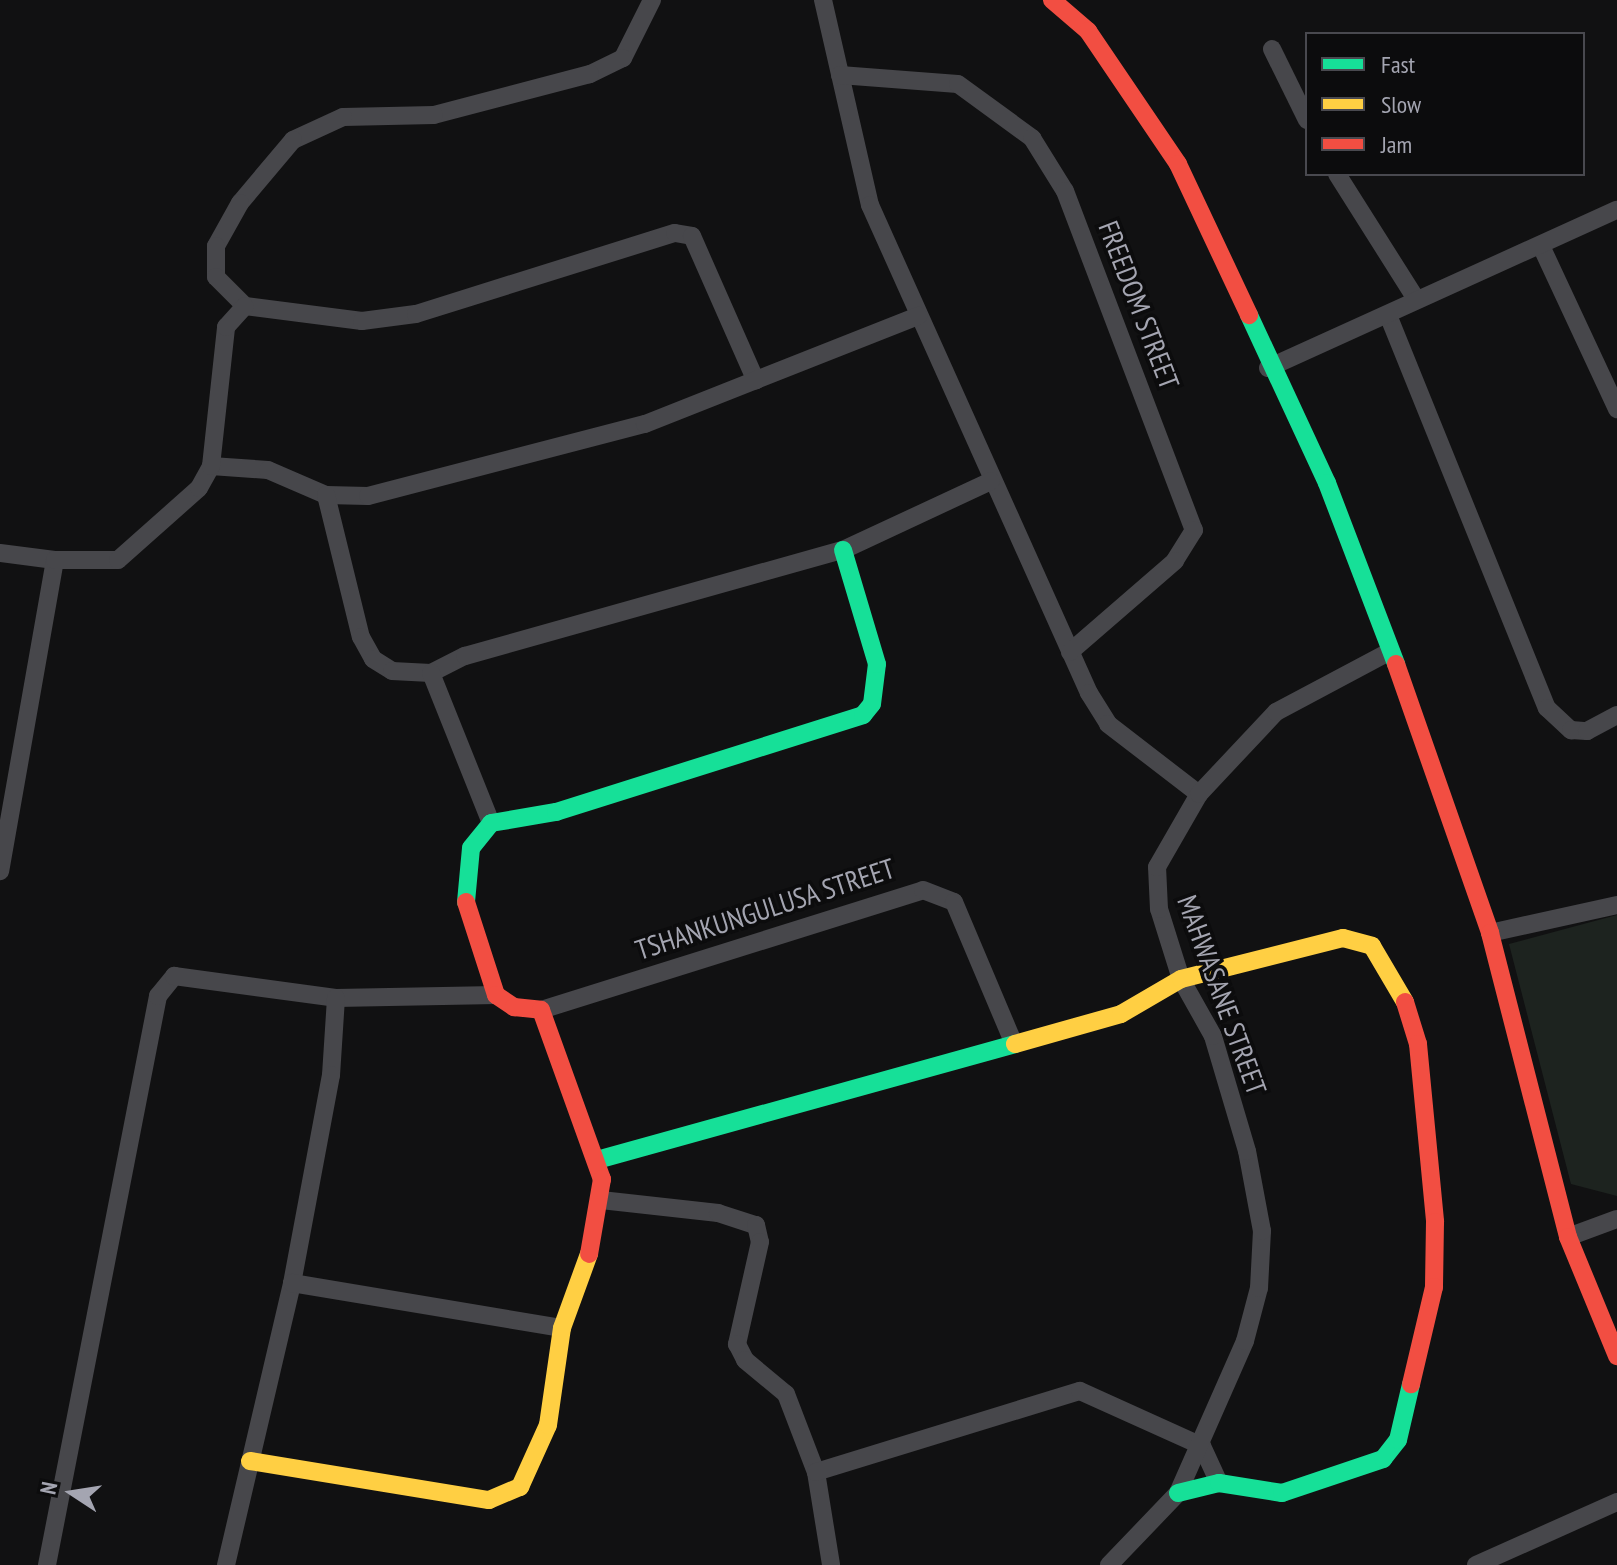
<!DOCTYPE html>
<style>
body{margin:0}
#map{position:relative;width:1617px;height:1565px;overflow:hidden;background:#111112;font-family:"PT Sans Narrow",sans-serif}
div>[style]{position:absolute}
.green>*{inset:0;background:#1d231f}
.street>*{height:18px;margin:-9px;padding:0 9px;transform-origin:9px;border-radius:9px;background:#47474b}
.fast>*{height:18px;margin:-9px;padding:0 9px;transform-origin:9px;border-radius:9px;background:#16e098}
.slow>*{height:18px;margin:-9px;padding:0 9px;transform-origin:9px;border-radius:9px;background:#ffcf43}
.jam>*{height:18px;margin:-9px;padding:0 9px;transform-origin:9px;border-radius:9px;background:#f24e42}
span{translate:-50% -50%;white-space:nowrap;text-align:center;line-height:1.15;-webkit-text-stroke:7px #0c0c0d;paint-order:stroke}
.street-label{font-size:28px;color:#a4a5b1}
.legend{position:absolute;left:1305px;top:32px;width:280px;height:144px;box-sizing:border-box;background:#0c0c0d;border:2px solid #49494f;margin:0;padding:10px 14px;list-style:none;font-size:24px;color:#a4a5b1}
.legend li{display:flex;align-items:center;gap:16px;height:40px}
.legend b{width:40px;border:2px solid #49494f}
.north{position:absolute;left:32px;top:1453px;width:80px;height:80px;-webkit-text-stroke:6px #0c0c0d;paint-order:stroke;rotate:282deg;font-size:22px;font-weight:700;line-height:32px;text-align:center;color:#a4a5b1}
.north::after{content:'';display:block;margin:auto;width:28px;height:36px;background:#a4a5b1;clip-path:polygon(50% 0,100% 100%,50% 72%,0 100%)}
</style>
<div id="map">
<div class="green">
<i style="clip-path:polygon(1617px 915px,1617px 1196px,1571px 1184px,1509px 944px)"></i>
</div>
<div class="street">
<i style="left:652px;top:0;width:65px;rotate:116.6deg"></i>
<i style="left:623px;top:58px;width:37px;rotate:154deg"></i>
<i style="left:590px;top:74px;width:161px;rotate:165.3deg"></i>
<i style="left:434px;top:115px;width:91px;rotate:178.7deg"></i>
<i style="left:343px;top:117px;width:55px;rotate:155.3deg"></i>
<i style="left:293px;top:140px;width:82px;rotate:130.1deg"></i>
<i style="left:240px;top:203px;width:49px;rotate:119.2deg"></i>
<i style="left:216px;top:246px;width:31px;rotate:90deg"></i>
<i style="left:216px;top:277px;width:41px;rotate:45deg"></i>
<i style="left:245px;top:306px;width:118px;rotate:7.3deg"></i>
<i style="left:362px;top:321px;width:54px;rotate:-7.4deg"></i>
<i style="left:416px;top:314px;width:271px;rotate:-17.4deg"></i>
<i style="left:675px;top:233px;width:17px;rotate:10deg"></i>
<i style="left:692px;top:236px;width:158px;rotate:66.2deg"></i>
<i style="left:823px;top:0;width:210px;rotate:77.1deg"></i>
<i style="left:870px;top:205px;width:535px;rotate:65.83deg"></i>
<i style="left:1089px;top:693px;width:36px;rotate:58deg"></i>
<i style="left:1108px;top:724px;width:115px;rotate:37.6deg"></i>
<i style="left:1272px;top:49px;width:79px;rotate:63.8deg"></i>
<i style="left:840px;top:75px;width:118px;rotate:4.4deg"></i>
<i style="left:958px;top:84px;width:92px;rotate:36.1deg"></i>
<i style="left:1032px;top:138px;width:62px;rotate:58.1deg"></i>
<i style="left:1065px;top:191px;width:363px;rotate:69.2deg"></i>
<i style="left:1194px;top:530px;width:36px;rotate:122deg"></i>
<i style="left:1175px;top:561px;width:139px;rotate:139.1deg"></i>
<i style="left:1337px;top:174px;width:148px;rotate:57.7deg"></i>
<i style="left:1542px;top:248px;width:178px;rotate:65deg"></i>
<i style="left:1388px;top:315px;width:424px;rotate:68deg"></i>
<i style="left:1547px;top:708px;width:33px;rotate:43deg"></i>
<i style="left:1571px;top:730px;width:16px;rotate:4deg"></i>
<i style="left:1587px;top:731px;width:34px;rotate:-28deg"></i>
<i style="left:1268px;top:368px;width:383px;rotate:-24.4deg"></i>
<i style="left:211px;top:466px;width:57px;rotate:4deg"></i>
<i style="left:268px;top:470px;width:63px;rotate:23.3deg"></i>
<i style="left:326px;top:495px;width:42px;rotate:1.4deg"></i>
<i style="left:368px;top:496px;width:286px;rotate:-14.6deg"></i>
<i style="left:645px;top:424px;width:294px;rotate:-21.6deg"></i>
<i style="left:326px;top:495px;width:146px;rotate:76.2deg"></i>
<i style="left:361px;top:637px;width:25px;rotate:61deg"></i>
<i style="left:373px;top:659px;width:22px;rotate:32deg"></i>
<i style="left:392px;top:671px;width:39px;rotate:3deg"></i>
<i style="left:431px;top:673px;width:38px;rotate:-27deg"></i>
<i style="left:465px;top:656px;width:393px;rotate:-15.7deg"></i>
<i style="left:843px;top:550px;width:163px;rotate:-25deg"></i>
<i style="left:0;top:553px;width:55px;rotate:7.3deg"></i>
<i style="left:55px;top:560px;width:316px;rotate:100deg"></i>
<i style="left:55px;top:560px;width:63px"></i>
<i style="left:118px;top:560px;width:108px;rotate:-41.6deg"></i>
<i style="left:199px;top:488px;width:25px;rotate:-61deg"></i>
<i style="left:211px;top:466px;width:140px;rotate:-83.8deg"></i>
<i style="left:226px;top:327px;width:28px;rotate:-48deg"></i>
<i style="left:431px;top:673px;width:162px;rotate:68.2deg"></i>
<i style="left:1490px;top:933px;width:130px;rotate:-12.4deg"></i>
<i style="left:336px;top:998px;width:160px;rotate:-1.1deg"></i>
<i style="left:541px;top:1010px;width:400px;rotate:-17.4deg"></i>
<i style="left:923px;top:890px;width:33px;rotate:21deg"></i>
<i style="left:954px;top:902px;width:149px;rotate:67.1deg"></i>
<i style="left:601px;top:1200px;width:118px;rotate:6.3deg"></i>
<i style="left:718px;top:1213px;width:40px;rotate:18deg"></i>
<i style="left:756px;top:1225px;width:17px;rotate:77deg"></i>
<i style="left:760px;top:1242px;width:105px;rotate:102.7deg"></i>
<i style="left:737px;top:1344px;width:18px;rotate:63deg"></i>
<i style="left:745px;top:1360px;width:53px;rotate:39.7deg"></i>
<i style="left:786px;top:1394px;width:84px;rotate:69deg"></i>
<i style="left:816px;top:1472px;width:94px;rotate:80.8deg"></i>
<i style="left:1568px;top:1237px;width:52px;rotate:-20.2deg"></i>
<i style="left:816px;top:1472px;width:276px;rotate:-17.1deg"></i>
<i style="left:1080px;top:1391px;width:134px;rotate:24.3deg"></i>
<i style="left:1202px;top:1446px;width:41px;rotate:65.3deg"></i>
<i style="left:47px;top:1565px;width:580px;rotate:-78.96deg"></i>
<i style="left:158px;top:996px;width:26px;rotate:-51deg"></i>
<i style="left:174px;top:976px;width:163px;rotate:7.7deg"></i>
<i style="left:336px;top:998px;width:77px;rotate:93.7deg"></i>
<i style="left:331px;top:1075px;width:212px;rotate:100.6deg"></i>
<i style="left:226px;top:1565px;width:290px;rotate:-76.8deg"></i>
<i style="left:292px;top:1283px;width:274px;rotate:9.5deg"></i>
<i style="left:1109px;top:1565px;width:100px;rotate:-46.2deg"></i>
<i style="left:1178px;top:1493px;width:166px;rotate:-66.2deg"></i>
<i style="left:1245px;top:1341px;width:55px;rotate:-75.2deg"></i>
<i style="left:1259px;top:1288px;width:57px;rotate:-87deg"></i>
<i style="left:1262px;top:1231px;width:81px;rotate:-100.6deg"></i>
<i style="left:1247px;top:1151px;width:120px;rotate:-106.5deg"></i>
<i style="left:1213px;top:1036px;width:65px;rotate:-119.3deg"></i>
<i style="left:1181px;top:979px;width:73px;rotate:-107.4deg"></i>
<i style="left:1159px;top:909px;width:42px;rotate:-92.7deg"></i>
<i style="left:1157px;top:867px;width:84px;rotate:-60.1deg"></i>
<i style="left:1199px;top:794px;width:112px;rotate:-46.8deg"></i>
<i style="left:1276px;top:712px;width:128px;rotate:-28deg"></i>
<i style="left:1476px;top:1565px;width:154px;rotate:-24.1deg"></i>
</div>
<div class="fast">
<i style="left:1249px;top:315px;width:185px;rotate:65.1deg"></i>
<i style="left:1327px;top:483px;width:194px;rotate:69.1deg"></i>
<i style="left:466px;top:902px;width:54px;rotate:-84.7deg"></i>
<i style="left:471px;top:848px;width:32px;rotate:-51deg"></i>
<i style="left:491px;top:823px;width:66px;rotate:-9.6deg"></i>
<i style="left:556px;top:812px;width:322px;rotate:-17.5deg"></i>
<i style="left:863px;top:715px;width:14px;rotate:-51deg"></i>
<i style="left:872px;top:704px;width:40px;rotate:-82.9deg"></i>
<i style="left:877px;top:664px;width:119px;rotate:-106.6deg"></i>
<i style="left:597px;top:1160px;width:434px;rotate:-15.5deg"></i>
<i style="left:1178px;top:1493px;width:42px;rotate:-13.7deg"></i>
<i style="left:1219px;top:1483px;width:64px;rotate:9deg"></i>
<i style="left:1282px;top:1493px;width:107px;rotate:-18.6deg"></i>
<i style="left:1383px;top:1459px;width:24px;rotate:-52deg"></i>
<i style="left:1398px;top:1440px;width:57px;rotate:-76.9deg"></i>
</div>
<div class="slow">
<i style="left:1015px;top:1044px;width:110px;rotate:-15.8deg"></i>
<i style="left:1121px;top:1014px;width:69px;rotate:-30.3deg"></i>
<i style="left:1181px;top:979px;width:167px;rotate:-14.2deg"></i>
<i style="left:1343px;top:938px;width:30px;rotate:15deg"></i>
<i style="left:1372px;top:946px;width:65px;rotate:59.5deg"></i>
<i style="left:250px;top:1461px;width:242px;rotate:9.3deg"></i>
<i style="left:489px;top:1500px;width:34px;rotate:-23deg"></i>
<i style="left:520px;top:1487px;width:68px;rotate:-65.7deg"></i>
<i style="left:548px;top:1425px;width:98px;rotate:-81.8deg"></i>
<i style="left:562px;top:1328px;width:79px;rotate:-70deg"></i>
</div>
<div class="jam">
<i style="left:1052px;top:0;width:48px;rotate:40.7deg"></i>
<i style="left:1088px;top:31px;width:161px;rotate:55.9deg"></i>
<i style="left:1178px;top:164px;width:167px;rotate:64.8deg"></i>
<i style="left:1396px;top:664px;width:285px;rotate:70.7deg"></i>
<i style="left:1490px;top:933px;width:314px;rotate:75.6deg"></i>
<i style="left:1568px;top:1237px;width:129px;rotate:67.6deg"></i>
<i style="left:466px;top:902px;width:98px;rotate:72.1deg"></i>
<i style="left:496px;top:995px;width:22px;rotate:34deg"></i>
<i style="left:514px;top:1007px;width:27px;rotate:6deg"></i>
<i style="left:541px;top:1010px;width:180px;rotate:70.2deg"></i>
<i style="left:602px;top:1179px;width:76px;rotate:99.8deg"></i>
<i style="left:1405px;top:1002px;width:44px;rotate:72.8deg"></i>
<i style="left:1418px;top:1044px;width:179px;rotate:84.5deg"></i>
<i style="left:1435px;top:1222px;width:65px;rotate:90.9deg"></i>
<i style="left:1434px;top:1287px;width:100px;rotate:103.3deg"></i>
</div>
<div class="street-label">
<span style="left:1139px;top:305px;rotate:69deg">FREEDOM STREET</span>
<span style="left:765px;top:909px;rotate:-18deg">TSHANKUNGULUSA STREET</span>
<span style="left:1222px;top:995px;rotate:70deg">MAHWASANE STREET</span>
</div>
<ul class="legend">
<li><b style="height:10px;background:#16e098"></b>Fast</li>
<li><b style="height:10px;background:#ffcf43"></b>Slow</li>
<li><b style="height:10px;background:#f24e42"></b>Jam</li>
</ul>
<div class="north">N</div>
</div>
